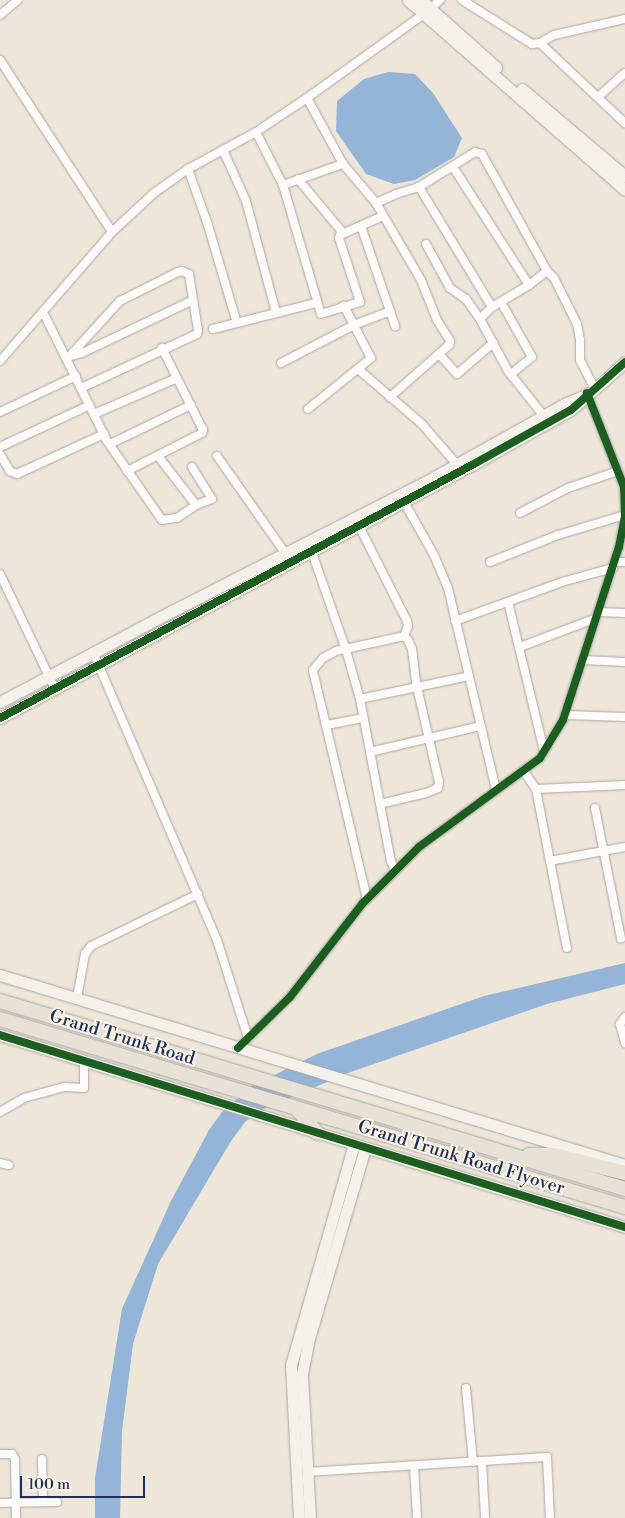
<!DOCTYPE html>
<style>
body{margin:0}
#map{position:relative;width:625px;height:1518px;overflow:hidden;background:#eee6d8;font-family:"Libre Bodoni",serif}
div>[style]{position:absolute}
.water>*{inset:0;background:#94b4d8}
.roads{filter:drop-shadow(0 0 1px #aaa8a5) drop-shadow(0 0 1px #aaa8a5)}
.street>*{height:8px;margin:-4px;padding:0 4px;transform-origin:4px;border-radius:4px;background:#fcfbf9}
.secondary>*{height:11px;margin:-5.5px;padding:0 5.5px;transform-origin:5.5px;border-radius:5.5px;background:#f4f1eb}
.highway>*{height:14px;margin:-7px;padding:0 7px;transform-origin:7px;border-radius:7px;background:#e7e2d5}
.cycleway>*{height:8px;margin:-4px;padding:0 4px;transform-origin:4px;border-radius:4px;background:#1b5e20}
span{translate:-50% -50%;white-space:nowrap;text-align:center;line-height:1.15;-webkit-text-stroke:4px #fcf5e5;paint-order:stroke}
.street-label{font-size:18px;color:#1b2f5e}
.scale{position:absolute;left:20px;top:1476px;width:125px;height:22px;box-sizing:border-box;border:2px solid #1b2f5e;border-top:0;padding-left:6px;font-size:15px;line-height:18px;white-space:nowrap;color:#1b2f5e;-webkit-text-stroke:4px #fcf5e5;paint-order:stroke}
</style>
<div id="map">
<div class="water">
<i style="clip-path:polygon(388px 72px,415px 74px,433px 93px,462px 138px,454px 157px,415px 180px,394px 184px,366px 174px,336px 131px,337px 101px,364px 79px)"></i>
<i style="clip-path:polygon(625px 963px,625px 984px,547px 1004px,348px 1073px,264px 1109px,246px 1121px,231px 1141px,158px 1264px,133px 1344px,122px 1431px,120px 1518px,95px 1518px,95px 1478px,122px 1309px,171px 1201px,209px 1130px,222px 1112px,252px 1086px,317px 1054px,484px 996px)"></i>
</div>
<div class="roads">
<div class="street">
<i style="left:462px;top:0;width:83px;rotate:32.2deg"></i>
<i style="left:532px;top:44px;width:8px;rotate:-7deg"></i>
<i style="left:540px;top:43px;width:16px;rotate:-30deg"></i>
<i style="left:554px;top:35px;width:73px;rotate:-12.7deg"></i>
<i style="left:0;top:15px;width:23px;rotate:-40deg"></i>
<i style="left:540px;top:43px;width:117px;rotate:43.3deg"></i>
<i style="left:0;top:60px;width:205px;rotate:56.9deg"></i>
<i style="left:598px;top:97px;width:36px;rotate:-42deg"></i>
<i style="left:307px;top:98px;width:75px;rotate:61.4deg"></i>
<i style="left:343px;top:164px;width:51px;rotate:49.8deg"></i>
<i style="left:376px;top:203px;width:89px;rotate:59.7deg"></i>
<i style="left:421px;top:280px;width:43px;rotate:68.2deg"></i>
<i style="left:437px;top:320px;width:25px;rotate:58deg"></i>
<i style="left:450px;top:341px;width:4px;rotate:104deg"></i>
<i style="left:449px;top:345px;width:79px;rotate:138.6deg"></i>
<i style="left:256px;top:132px;width:59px;rotate:63deg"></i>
<i style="left:283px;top:185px;width:134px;rotate:73.6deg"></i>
<i style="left:321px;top:314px;width:41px;rotate:-17.1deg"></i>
<i style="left:360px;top:302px;width:67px;rotate:-108.2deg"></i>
<i style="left:339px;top:238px;width:3px;rotate:-72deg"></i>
<i style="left:340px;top:235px;width:47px;rotate:-23.8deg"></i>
<i style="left:223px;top:150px;width:56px;rotate:65.7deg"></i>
<i style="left:246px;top:201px;width:115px;rotate:74.9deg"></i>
<i style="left:453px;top:167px;width:140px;rotate:57.2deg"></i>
<i style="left:188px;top:169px;width:56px;rotate:70.3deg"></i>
<i style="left:207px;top:222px;width:105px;rotate:73.5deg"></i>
<i style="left:298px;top:179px;width:70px;rotate:50.2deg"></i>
<i style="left:283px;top:185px;width:64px;rotate:-19.3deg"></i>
<i style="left:419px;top:187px;width:140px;rotate:58.7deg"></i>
<i style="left:376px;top:203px;width:22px;rotate:-24deg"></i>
<i style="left:396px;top:194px;width:24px;rotate:-17deg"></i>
<i style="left:419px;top:187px;width:66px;rotate:-32deg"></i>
<i style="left:475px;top:152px;width:7px;rotate:16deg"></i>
<i style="left:482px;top:154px;width:134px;rotate:60.9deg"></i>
<i style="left:547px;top:271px;width:23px;rotate:142deg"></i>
<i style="left:529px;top:285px;width:43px;rotate:149.3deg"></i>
<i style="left:492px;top:307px;width:17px;rotate:135deg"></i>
<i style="left:480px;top:319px;width:59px;rotate:61.7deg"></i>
<i style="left:508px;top:371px;width:56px;rotate:51.5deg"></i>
<i style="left:361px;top:226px;width:106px;rotate:71.2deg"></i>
<i style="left:426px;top:244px;width:50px;rotate:61.4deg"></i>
<i style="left:450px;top:288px;width:19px;rotate:35deg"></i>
<i style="left:466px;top:299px;width:24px;rotate:55deg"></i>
<i style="left:547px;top:271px;width:10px;rotate:45deg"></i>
<i style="left:554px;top:278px;width:51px;rotate:63.4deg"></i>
<i style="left:577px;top:324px;width:16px;rotate:79deg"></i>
<i style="left:580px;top:340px;width:20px;rotate:90deg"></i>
<i style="left:580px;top:360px;width:31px;rotate:63deg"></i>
<i style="left:501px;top:302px;width:63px;rotate:60.6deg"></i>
<i style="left:532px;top:357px;width:27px;rotate:141deg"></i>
<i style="left:43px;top:312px;width:144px;rotate:63.6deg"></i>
<i style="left:107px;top:441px;width:96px;rotate:55.2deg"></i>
<i style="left:162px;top:520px;width:15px;rotate:-8deg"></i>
<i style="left:177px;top:518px;width:23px;rotate:-34deg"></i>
<i style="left:196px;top:505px;width:17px;rotate:-21deg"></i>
<i style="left:212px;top:499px;width:38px;rotate:-122deg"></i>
<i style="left:213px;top:329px;width:106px;rotate:-14.2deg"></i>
<i style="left:439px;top:354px;width:27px;rotate:48deg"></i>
<i style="left:457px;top:374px;width:48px;rotate:-40.7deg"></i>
<i style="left:71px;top:356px;width:11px;rotate:-15deg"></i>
<i style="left:82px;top:353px;width:123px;rotate:-25.5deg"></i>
<i style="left:67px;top:359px;width:79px;rotate:-47.6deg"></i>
<i style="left:120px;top:301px;width:65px;rotate:-26.6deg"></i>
<i style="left:178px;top:272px;width:4px;rotate:-14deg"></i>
<i style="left:182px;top:271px;width:8px;rotate:23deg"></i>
<i style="left:189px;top:274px;width:57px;rotate:80.9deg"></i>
<i style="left:198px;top:330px;width:4px;rotate:104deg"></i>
<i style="left:197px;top:334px;width:128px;rotate:155deg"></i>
<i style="left:0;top:361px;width:171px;rotate:-49deg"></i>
<i style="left:112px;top:232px;width:57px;rotate:-42.9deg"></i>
<i style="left:154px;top:193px;width:42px;rotate:-35.2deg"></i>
<i style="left:188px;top:169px;width:77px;rotate:-28.6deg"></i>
<i style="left:256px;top:132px;width:61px;rotate:-33.7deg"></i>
<i style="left:307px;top:98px;width:144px;rotate:-35.7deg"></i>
<i style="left:424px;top:14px;width:21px;rotate:-41deg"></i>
<i style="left:281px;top:363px;width:82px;rotate:-27.5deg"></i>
<i style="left:354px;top:325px;width:39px;rotate:-21deg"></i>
<i style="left:358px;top:369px;width:84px;rotate:40.7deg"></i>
<i style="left:422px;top:424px;width:57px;rotate:49.3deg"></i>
<i style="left:308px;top:409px;width:81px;rotate:-39deg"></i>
<i style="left:371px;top:358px;width:59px;rotate:-117.4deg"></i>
<i style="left:0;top:412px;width:84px;rotate:-25.3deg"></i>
<i style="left:94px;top:414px;width:90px;rotate:-23.4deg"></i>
<i style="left:110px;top:444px;width:90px;rotate:-25.7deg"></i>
<i style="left:0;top:447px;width:99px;rotate:-25deg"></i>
<i style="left:0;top:454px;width:20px;rotate:60deg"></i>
<i style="left:10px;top:471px;width:8px;rotate:23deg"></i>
<i style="left:17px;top:474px;width:96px;rotate:-24.7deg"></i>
<i style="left:158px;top:456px;width:62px;rotate:52.2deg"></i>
<i style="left:217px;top:456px;width:120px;rotate:54.9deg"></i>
<i style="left:127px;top:471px;width:84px;rotate:-26.9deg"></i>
<i style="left:202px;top:433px;width:3px;rotate:-72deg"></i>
<i style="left:203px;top:430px;width:92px;rotate:-116.6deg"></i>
<i style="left:404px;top:502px;width:61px;rotate:60.5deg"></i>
<i style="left:434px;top:555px;width:36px;rotate:67deg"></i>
<i style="left:448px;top:588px;width:208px;rotate:76.6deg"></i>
<i style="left:520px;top:513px;width:54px;rotate:-27.5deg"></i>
<i style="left:568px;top:488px;width:53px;rotate:-18.8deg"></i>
<i style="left:359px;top:526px;width:106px;rotate:63.2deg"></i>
<i style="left:407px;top:621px;width:5px;rotate:79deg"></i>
<i style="left:408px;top:626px;width:11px;rotate:112deg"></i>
<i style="left:310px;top:547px;width:109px;rotate:70.7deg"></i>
<i style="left:346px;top:650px;width:51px;rotate:74.1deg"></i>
<i style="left:360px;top:699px;width:165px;rotate:79.2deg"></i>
<i style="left:391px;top:861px;width:11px;rotate:68deg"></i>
<i style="left:490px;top:562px;width:73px;rotate:-21.7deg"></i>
<i style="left:558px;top:535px;width:70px;rotate:-16.6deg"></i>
<i style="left:615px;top:562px;width:10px"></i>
<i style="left:0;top:574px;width:127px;rotate:64.4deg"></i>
<i style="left:508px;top:602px;width:153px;rotate:76.4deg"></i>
<i style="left:598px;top:612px;width:27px;rotate:2deg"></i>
<i style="left:455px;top:621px;width:114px;rotate:-20deg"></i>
<i style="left:562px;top:582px;width:53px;rotate:-15.4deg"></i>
<i style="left:520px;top:647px;width:79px;rotate:-20.7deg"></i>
<i style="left:93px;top:652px;width:314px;rotate:66.7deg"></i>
<i style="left:217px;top:940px;width:103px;rotate:72.4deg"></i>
<i style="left:583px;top:660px;width:42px;rotate:2.7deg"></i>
<i style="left:360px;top:699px;width:111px;rotate:-11.9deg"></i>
<i style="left:565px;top:715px;width:60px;rotate:1.9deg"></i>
<i style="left:327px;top:725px;width:37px;rotate:-11deg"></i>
<i style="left:370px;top:752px;width:114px;rotate:-13.2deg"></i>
<i style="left:523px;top:770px;width:23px;rotate:56deg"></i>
<i style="left:536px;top:789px;width:162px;rotate:79deg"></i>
<i style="left:536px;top:789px;width:89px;rotate:-2.6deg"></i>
<i style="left:595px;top:808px;width:133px;rotate:78.7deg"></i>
<i style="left:550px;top:861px;width:76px;rotate:-10.6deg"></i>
<i style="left:367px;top:899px;width:235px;rotate:-103.3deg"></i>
<i style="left:313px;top:670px;width:16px;rotate:-50deg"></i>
<i style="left:323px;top:658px;width:15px;rotate:-28deg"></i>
<i style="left:336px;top:651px;width:70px;rotate:-12.4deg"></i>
<i style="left:404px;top:636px;width:6px;rotate:45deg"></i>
<i style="left:408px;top:640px;width:10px;rotate:66deg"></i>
<i style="left:412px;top:649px;width:38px;rotate:83deg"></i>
<i style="left:417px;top:687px;width:98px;rotate:77deg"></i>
<i style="left:439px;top:782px;width:6px;rotate:99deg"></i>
<i style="left:438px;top:788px;width:13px;rotate:157deg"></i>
<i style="left:426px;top:793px;width:47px;rotate:166.6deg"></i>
<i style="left:77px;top:998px;width:45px;rotate:-79.7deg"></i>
<i style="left:85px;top:954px;width:10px;rotate:-53deg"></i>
<i style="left:91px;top:946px;width:119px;rotate:-25.9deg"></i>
<i style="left:625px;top:1017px;width:9px;rotate:126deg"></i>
<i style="left:620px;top:1024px;width:20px;rotate:75deg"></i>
<i style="left:238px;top:1048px;width:73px;rotate:-44.4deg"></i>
<i style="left:290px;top:997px;width:119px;rotate:-52.2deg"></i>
<i style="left:363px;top:903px;width:79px;rotate:-45deg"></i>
<i style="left:419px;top:847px;width:150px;rotate:-36.3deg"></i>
<i style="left:540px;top:758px;width:44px;rotate:-58.8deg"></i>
<i style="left:563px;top:720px;width:182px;rotate:-72.1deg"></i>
<i style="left:619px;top:547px;width:33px;rotate:-79deg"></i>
<i style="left:625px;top:515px;width:28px;rotate:-92deg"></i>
<i style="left:624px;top:487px;width:101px;rotate:-111.5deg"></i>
<i style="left:0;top:1112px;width:28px;rotate:-30deg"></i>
<i style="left:24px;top:1098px;width:41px;rotate:-15.4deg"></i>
<i style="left:64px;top:1087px;width:20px;rotate:3deg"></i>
<i style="left:84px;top:1088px;width:26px;rotate:-90deg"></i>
<i style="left:0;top:1163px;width:9px;rotate:13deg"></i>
<i style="left:466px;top:1388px;width:74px;rotate:84.6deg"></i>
<i style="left:0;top:1454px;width:12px"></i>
<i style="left:12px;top:1454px;width:6px;rotate:59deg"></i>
<i style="left:15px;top:1459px;width:59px;rotate:89deg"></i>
<i style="left:42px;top:1459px;width:43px;rotate:88.7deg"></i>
<i style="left:482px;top:1462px;width:56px;rotate:86.9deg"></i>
<i style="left:414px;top:1466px;width:52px;rotate:86.7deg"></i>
<i style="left:307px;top:1472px;width:240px;rotate:-3.6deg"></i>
<i style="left:547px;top:1457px;width:61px;rotate:87.2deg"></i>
<i style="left:0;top:1503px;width:57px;rotate:-1deg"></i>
</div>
<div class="secondary">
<i style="left:408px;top:0;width:288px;rotate:41.2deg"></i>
<i style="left:421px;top:0;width:101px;rotate:41.8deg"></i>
<i style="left:522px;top:89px;width:135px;rotate:40.2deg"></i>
<i style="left:0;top:702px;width:195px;rotate:-27.9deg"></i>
<i style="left:172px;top:611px;width:286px;rotate:-27deg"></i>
<i style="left:427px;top:481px;width:159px;rotate:-29.3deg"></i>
<i style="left:566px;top:403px;width:18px;rotate:-22deg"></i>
<i style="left:0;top:718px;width:536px;rotate:-28.19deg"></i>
<i style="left:472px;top:465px;width:113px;rotate:-29.1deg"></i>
<i style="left:571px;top:410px;width:72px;rotate:-41.6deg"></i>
<i style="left:0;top:975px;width:653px;rotate:16.91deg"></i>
<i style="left:0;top:1035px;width:654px;rotate:17.08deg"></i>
<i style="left:299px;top:1518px;width:153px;rotate:-93deg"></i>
<i style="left:291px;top:1365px;width:230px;rotate:-74.1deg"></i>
<i style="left:310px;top:1518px;width:144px;rotate:-93.2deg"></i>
<i style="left:302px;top:1374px;width:33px;rotate:-79deg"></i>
<i style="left:308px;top:1342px;width:202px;rotate:-73.6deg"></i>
</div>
<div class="highway">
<i style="left:0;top:1001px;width:653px;rotate:16.74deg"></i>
<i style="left:0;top:1019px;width:653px;rotate:16.74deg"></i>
<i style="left:297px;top:1109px;width:31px;rotate:50deg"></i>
<i style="left:529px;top:1155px;width:25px"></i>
<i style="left:554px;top:1155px;width:73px;rotate:14.2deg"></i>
</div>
</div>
<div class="cycleway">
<i style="left:0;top:718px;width:536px;rotate:-28.19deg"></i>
<i style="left:472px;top:465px;width:113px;rotate:-29.1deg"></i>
<i style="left:571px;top:410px;width:72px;rotate:-41.6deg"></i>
<i style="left:0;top:1035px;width:654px;rotate:17.08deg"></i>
<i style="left:238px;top:1048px;width:73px;rotate:-44.4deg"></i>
<i style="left:290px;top:997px;width:119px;rotate:-52.2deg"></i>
<i style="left:363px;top:903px;width:79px;rotate:-45deg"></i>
<i style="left:419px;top:847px;width:150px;rotate:-36.3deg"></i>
<i style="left:540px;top:758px;width:44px;rotate:-58.8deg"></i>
<i style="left:563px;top:720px;width:182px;rotate:-72.1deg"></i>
<i style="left:619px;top:547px;width:33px;rotate:-79deg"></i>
<i style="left:625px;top:515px;width:28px;rotate:-92deg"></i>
<i style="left:624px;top:487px;width:101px;rotate:-111.5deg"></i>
</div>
<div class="street-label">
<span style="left:122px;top:1038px;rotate:17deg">Grand Trunk Road</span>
<span style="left:461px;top:1158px;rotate:17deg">Grand Trunk Road Flyover</span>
</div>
<div class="scale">100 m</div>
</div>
